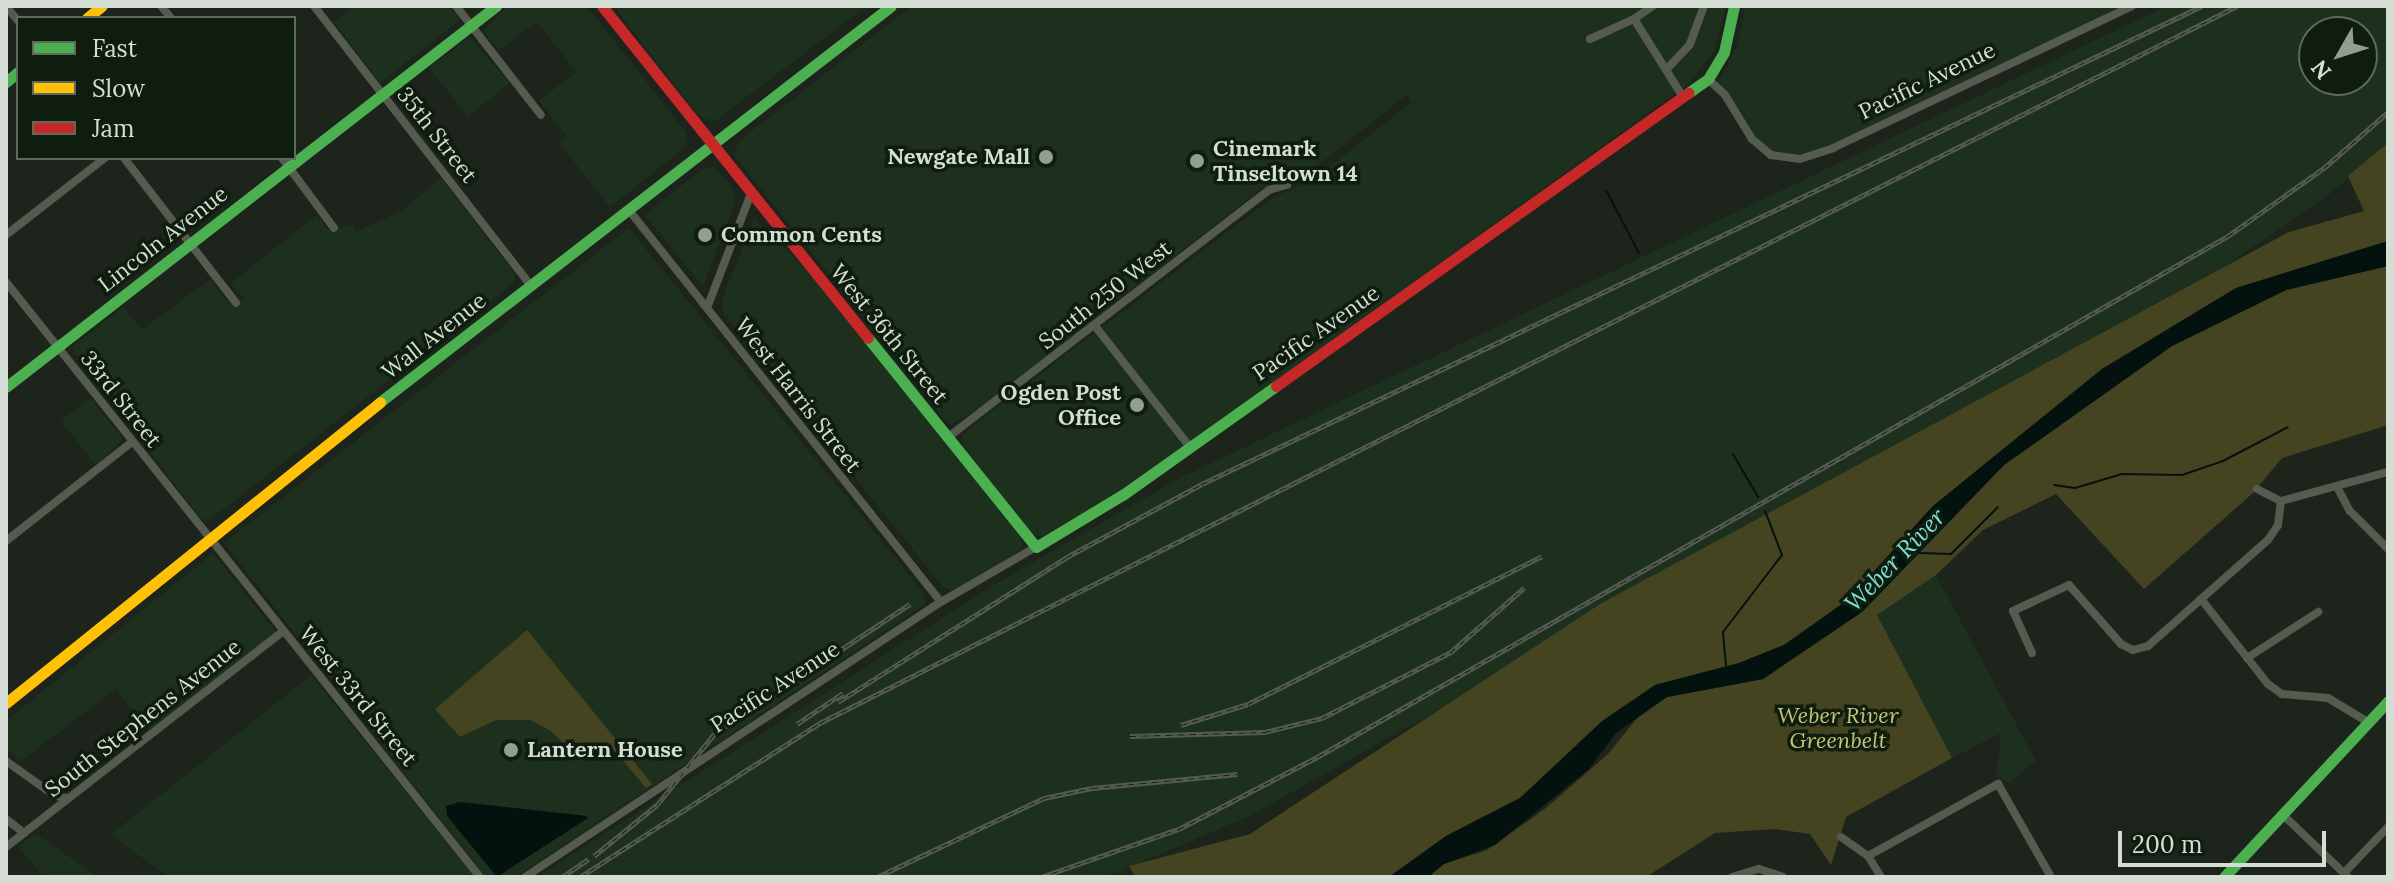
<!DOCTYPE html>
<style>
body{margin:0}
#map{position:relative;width:2394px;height:883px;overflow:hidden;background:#1c241c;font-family:Lora,serif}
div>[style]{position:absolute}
.built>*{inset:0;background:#1d2f1d}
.green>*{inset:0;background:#454421}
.water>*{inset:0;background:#03120f}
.stream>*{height:2px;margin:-1px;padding:0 1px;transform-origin:1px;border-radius:1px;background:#03120f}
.street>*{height:8px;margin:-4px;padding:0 4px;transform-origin:4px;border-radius:4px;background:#565b4f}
.fast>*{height:11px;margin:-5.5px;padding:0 5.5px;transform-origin:5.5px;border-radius:5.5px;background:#4caf50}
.slow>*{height:11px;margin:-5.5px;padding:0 5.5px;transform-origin:5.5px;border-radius:5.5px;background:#ffc107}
.jam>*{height:11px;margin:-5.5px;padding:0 5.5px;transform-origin:5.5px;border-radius:5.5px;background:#c62828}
.rail>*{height:5px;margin-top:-2.5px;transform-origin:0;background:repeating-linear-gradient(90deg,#0f1d0f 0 6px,#555b52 0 12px);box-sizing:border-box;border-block:2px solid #555b52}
.dots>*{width:22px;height:22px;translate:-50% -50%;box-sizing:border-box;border:4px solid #0f1d0f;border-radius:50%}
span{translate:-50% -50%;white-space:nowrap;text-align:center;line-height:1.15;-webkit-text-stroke:7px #0f1d0f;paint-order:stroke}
.street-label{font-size:22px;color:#d4ded4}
.poi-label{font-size:22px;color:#d4ded4;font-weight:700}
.left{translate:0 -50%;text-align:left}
.right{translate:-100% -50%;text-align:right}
.park-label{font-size:22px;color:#c7c27a;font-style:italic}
.water-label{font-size:24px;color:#7eddd2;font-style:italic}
.frame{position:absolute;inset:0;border:8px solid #d4ded4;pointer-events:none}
.legend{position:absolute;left:16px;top:16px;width:280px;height:144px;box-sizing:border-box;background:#0f1d0f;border:2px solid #5e6a5e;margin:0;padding:10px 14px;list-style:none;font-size:24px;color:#d4ded4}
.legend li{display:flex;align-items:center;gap:16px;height:40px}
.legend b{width:40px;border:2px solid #5e6a5e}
.north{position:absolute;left:2298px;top:16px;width:80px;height:80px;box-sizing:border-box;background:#0f1d0f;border:2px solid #5e6a5e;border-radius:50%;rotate:231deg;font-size:22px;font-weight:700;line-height:32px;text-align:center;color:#d4ded4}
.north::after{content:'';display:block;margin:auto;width:28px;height:36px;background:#949d94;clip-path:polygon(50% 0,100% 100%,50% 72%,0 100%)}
.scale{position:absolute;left:2118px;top:831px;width:208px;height:36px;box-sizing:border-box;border:4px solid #d4ded4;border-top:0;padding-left:10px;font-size:24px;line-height:28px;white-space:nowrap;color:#d4ded4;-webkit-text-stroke:6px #0f1d0f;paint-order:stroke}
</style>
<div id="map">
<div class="built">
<i style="clip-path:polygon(354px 6px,450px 6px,460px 20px,380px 83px,334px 22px)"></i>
<i style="clip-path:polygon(508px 6px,587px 6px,686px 132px,687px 146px,610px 207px,559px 143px,567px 137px,539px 101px,576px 72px,537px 22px,499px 50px,483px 31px)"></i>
<i style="clip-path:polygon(613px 6px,867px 6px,714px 122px,699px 116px)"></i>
<i style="clip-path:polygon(911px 6px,1726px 6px,1714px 52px,1686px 86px,1112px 498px,1043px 537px,1030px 532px,962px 446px,963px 433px,1272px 198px,1312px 180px,1412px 102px,1407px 95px,1309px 172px,1262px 188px,980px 408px,949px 425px,734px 155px,739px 141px)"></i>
<i style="clip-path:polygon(1745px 6px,2123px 6px,1811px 154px,1783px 157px,1762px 146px,1718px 83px,1738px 44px)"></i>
<i style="clip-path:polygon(evenodd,2167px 6px,2388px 6px,2388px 145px,2326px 197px,2227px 265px,1250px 816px,1106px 877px,537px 877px,997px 583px,1180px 478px,2167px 6px,2314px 32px,2362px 32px,2362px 80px,2314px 80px,2314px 32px)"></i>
<i style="clip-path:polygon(469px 37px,510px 83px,468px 117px,429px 68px)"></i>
<i style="clip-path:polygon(714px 167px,732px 187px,736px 200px,703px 287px,645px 215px,702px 169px)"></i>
<i style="clip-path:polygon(441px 178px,515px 274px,515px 282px,211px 519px,201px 519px,71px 348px,123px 307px,142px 330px,210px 279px,233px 308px,244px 298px,230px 284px,317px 215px,328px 230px,351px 225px,356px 232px,401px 211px)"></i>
<i style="clip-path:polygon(754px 218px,815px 278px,1020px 535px,1022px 546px,1015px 555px,955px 590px,943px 587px,724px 315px,722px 300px)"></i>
<i style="clip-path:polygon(629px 228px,922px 591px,926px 604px,516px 877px,486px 877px,224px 543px)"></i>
<i style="clip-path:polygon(90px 398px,123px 439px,96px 466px,61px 421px)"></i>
<i style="clip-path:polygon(213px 553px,279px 636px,151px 734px,116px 689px,21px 761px,6px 750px,6px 721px)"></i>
<i style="clip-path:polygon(1936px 575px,2036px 761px,2010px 783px,1996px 776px,2001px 733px,1952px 758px,1877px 615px)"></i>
<i style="clip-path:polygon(311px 675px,475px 877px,169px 877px,110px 835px)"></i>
<i style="clip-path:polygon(36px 834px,99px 877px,43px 877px,18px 846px)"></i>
</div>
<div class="green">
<i style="clip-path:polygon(2388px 143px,2388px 241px,2236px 288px,2102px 369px,1933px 506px,1849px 599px,1784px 645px,1739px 663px,1655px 685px,1520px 798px,1446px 836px,1389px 877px,1135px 877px,1129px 866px,1250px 834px,1600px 604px,2289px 232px,2364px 211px,2348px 176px)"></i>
<i style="clip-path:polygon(2388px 266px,2388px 425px,2282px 458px,2253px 493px,2144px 589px,2056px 494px,1983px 530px,1936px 575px,1877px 615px,1952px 758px,1846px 817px,1831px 865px,1810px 834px,1775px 829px,1715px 833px,1646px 877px,1428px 877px,1444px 864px,1487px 850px,1546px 808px,1608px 754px,1642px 712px,1667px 697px,1763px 679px,1862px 612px,2004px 465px,2172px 346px,2286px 290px)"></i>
<i style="clip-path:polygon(527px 630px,652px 784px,646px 788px,609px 744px,581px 761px,551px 731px,530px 720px,496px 720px,460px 737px,435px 709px)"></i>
</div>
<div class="water">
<i style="clip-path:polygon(2388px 241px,2388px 266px,2286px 290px,2172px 346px,2004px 465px,1862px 612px,1763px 679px,1667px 697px,1616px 733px,1589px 769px,1495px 845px,1444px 864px,1428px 877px,1389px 877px,1446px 836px,1520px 798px,1602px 721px,1655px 685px,1739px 663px,1784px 645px,1849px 599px,1933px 506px,2102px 369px,2236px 288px)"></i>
<i style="clip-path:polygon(460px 802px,587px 816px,588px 818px,497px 877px,447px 816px,446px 806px)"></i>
</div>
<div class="stream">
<i style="left:1606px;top:190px;width:71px;rotate:62.4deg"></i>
<i style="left:1733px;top:454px;width:50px;rotate:59.8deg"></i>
<i style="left:2054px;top:485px;width:21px;rotate:8deg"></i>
<i style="left:2075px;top:488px;width:49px;rotate:-16.6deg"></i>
<i style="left:2122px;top:474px;width:60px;rotate:1deg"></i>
<i style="left:2182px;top:475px;width:43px;rotate:-18.9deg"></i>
<i style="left:2223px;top:461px;width:73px;rotate:-27.6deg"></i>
<i style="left:1919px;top:553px;width:32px;rotate:2deg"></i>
<i style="left:1951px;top:554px;width:66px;rotate:-45deg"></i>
<i style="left:1726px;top:666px;width:34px;rotate:-95deg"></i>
<i style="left:1723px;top:632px;width:97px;rotate:-52.5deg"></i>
<i style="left:1782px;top:555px;width:47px;rotate:-111.1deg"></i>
</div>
<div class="street">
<i style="left:6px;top:6px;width:19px;rotate:51deg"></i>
<i style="left:161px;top:6px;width:16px;rotate:50deg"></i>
<i style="left:314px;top:6px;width:354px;rotate:52.2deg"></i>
<i style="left:456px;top:6px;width:138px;rotate:52.1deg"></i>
<i style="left:1653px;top:6px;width:23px;rotate:146deg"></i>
<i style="left:1634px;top:19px;width:92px;rotate:57.9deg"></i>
<i style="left:1590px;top:39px;width:48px;rotate:-24.4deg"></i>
<i style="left:1666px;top:70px;width:35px;rotate:-47deg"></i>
<i style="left:1690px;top:44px;width:40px;rotate:-69.8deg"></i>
<i style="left:1708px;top:79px;width:23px;rotate:43deg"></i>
<i style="left:1725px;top:95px;width:52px;rotate:58.5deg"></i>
<i style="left:1752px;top:139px;width:25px;rotate:40deg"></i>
<i style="left:1771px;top:155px;width:29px;rotate:8deg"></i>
<i style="left:1800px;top:159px;width:35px;rotate:-18deg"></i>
<i style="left:1833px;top:148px;width:331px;rotate:-25.4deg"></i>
<i style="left:124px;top:158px;width:183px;rotate:52.3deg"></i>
<i style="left:282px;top:158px;width:87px;rotate:53.4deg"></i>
<i style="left:628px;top:209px;width:502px;rotate:51.46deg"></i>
<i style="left:6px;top:235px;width:125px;rotate:-37.9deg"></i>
<i style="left:6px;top:282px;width:761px;rotate:51.46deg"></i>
<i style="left:707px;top:308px;width:120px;rotate:-69deg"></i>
<i style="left:1095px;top:326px;width:154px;rotate:51.9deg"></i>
<i style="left:947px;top:438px;width:406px;rotate:-37.6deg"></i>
<i style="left:1269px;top:190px;width:19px;rotate:-16deg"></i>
<i style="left:2337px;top:487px;width:27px;rotate:62deg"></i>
<i style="left:2350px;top:511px;width:54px;rotate:45deg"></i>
<i style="left:2257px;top:489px;width:27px;rotate:27deg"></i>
<i style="left:2281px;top:501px;width:111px;rotate:-15.2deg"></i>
<i style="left:6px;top:541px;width:160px;rotate:-38.2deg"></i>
<i style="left:2201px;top:599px;width:108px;rotate:51.8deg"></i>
<i style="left:2268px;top:684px;width:17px;rotate:36deg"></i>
<i style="left:2282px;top:694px;width:46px;rotate:5deg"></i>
<i style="left:2328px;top:698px;width:47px;rotate:31deg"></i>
<i style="left:2032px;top:653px;width:46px;rotate:-114.3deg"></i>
<i style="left:2013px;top:611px;width:62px;rotate:-24.9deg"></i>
<i style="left:2069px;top:585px;width:79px;rotate:48.6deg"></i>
<i style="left:2121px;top:644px;width:13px;rotate:27deg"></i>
<i style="left:2133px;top:650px;width:16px;rotate:-15deg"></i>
<i style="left:2148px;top:646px;width:160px;rotate:-41.5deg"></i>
<i style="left:2268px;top:540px;width:18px;rotate:-56deg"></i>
<i style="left:2278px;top:525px;width:24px;rotate:-83deg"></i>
<i style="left:2247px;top:658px;width:85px;rotate:-32.9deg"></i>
<i style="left:6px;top:761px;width:60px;rotate:35.5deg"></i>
<i style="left:55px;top:796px;width:12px;rotate:9deg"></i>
<i style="left:2282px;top:814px;width:91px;rotate:43.7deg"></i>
<i style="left:6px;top:819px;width:23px;rotate:38deg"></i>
<i style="left:1841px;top:837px;width:33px;rotate:35deg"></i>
<i style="left:1868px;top:856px;width:25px;rotate:58deg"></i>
<i style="left:6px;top:847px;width:351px;rotate:-37.9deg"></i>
<i style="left:1868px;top:856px;width:149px;rotate:-29deg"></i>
<i style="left:1998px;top:784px;width:107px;rotate:60.3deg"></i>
<i style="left:2344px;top:873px;width:64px;rotate:-46.3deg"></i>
<i style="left:525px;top:877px;width:499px;rotate:-33.5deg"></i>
<i style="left:941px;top:602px;width:110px;rotate:-30.1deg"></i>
<i style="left:1732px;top:877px;width:28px;rotate:-17deg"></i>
<i style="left:1759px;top:869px;width:25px;rotate:18deg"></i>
</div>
<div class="fast">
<i style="left:6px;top:82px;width:16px;rotate:-40deg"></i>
<i style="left:1688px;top:93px;width:24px;rotate:-35deg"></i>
<i style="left:1708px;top:79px;width:31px;rotate:-59deg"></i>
<i style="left:1724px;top:52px;width:47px;rotate:-77.7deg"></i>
<i style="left:868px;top:338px;width:268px;rotate:51.2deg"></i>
<i style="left:1036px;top:547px;width:103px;rotate:-31.1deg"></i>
<i style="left:1124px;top:494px;width:186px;rotate:-35.4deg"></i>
<i style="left:6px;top:387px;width:621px;rotate:-37.87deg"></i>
<i style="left:380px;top:402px;width:646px;rotate:-37.77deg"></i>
<i style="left:2224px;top:877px;width:241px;rotate:-47deg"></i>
</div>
<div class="slow">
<i style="left:87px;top:18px;width:19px;rotate:-39deg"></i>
<i style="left:6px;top:703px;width:480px;rotate:-38.8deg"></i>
</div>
<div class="jam">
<i style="left:602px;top:6px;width:425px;rotate:51.3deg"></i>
<i style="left:1276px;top:386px;width:506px;rotate:-35.42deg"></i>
</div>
<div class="rail">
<i style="left:838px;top:702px;width:271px;rotate:-32.3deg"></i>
<i style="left:1067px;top:557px;width:153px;rotate:-28.4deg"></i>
<i style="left:1202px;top:484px;width:1108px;rotate:-25.55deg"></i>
<i style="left:797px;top:724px;width:55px;rotate:-34deg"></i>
<i style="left:1181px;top:725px;width:70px;rotate:-17.4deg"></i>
<i style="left:1248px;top:704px;width:329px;rotate:-26.7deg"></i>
<i style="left:1130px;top:736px;width:135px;rotate:-1.7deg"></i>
<i style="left:1265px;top:732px;width:59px;rotate:-13.8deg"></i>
<i style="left:1322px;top:718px;width:145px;rotate:-27.1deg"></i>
<i style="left:1451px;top:652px;width:98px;rotate:-41.3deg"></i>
<i style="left:594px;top:856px;width:81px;rotate:-39deg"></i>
<i style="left:657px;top:805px;width:92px;rotate:-51.1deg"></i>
<i style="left:715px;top:733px;width:234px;rotate:-33.5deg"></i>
<i style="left:562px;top:877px;width:32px;rotate:-34deg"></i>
<i style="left:580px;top:877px;width:285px;rotate:-32.7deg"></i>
<i style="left:820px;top:723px;width:1588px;rotate:-26.84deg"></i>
<i style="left:877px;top:877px;width:185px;rotate:-25.3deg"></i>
<i style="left:1044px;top:798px;width:49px;rotate:-11.8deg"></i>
<i style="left:1092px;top:788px;width:146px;rotate:-5.5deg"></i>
<i style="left:1041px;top:877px;width:146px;rotate:-19.2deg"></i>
<i style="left:1179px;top:829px;width:158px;rotate:-27.5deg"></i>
<i style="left:1319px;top:756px;width:1047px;rotate:-29.77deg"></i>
<i style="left:2228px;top:236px;width:118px;rotate:-35.3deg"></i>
<i style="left:2324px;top:168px;width:85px;rotate:-41.2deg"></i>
</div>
<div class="dots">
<i style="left:1046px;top:157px;background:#949d94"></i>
<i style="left:1197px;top:161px;background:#949d94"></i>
<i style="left:705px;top:235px;background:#949d94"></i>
<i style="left:1137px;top:405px;background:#949d94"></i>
<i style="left:511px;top:750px;background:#949d94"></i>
</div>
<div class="street-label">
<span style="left:1927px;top:81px;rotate:-26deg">Pacific Avenue</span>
<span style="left:437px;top:135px;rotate:52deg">35th Street</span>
<span style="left:163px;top:239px;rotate:-38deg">Lincoln Avenue</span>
<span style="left:1105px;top:295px;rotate:-38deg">South 250 West</span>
<span style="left:1316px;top:333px;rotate:-35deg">Pacific Avenue</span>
<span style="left:889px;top:334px;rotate:51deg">West 36th Street</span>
<span style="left:434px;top:336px;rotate:-38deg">Wall Avenue</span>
<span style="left:798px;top:395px;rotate:52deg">West Harris Street</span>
<span style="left:121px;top:399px;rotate:52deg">33rd Street</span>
<span style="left:775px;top:687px;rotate:-33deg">Pacific Avenue</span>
<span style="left:358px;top:696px;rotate:51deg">West 33rd Street</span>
<span style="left:143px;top:718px;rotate:-38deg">South Stephens Avenue</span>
</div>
<div class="poi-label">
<span class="left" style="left:1213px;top:161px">Cinemark<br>Tinseltown 14</span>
<span class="right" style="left:1030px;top:157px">Newgate Mall</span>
<span class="left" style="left:721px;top:235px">Common Cents</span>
<span class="right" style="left:1121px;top:405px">Ogden Post<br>Office</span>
<span class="left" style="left:527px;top:750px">Lantern House</span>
</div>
<div class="park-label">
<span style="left:1838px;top:728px">Weber River<br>Greenbelt</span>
</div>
<div class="water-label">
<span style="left:1895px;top:560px;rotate:-46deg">Weber River</span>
</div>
<div class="frame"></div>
<ul class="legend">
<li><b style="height:10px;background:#4caf50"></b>Fast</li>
<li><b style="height:10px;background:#ffc107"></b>Slow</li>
<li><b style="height:10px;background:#c62828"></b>Jam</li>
</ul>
<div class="north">N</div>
<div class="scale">200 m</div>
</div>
